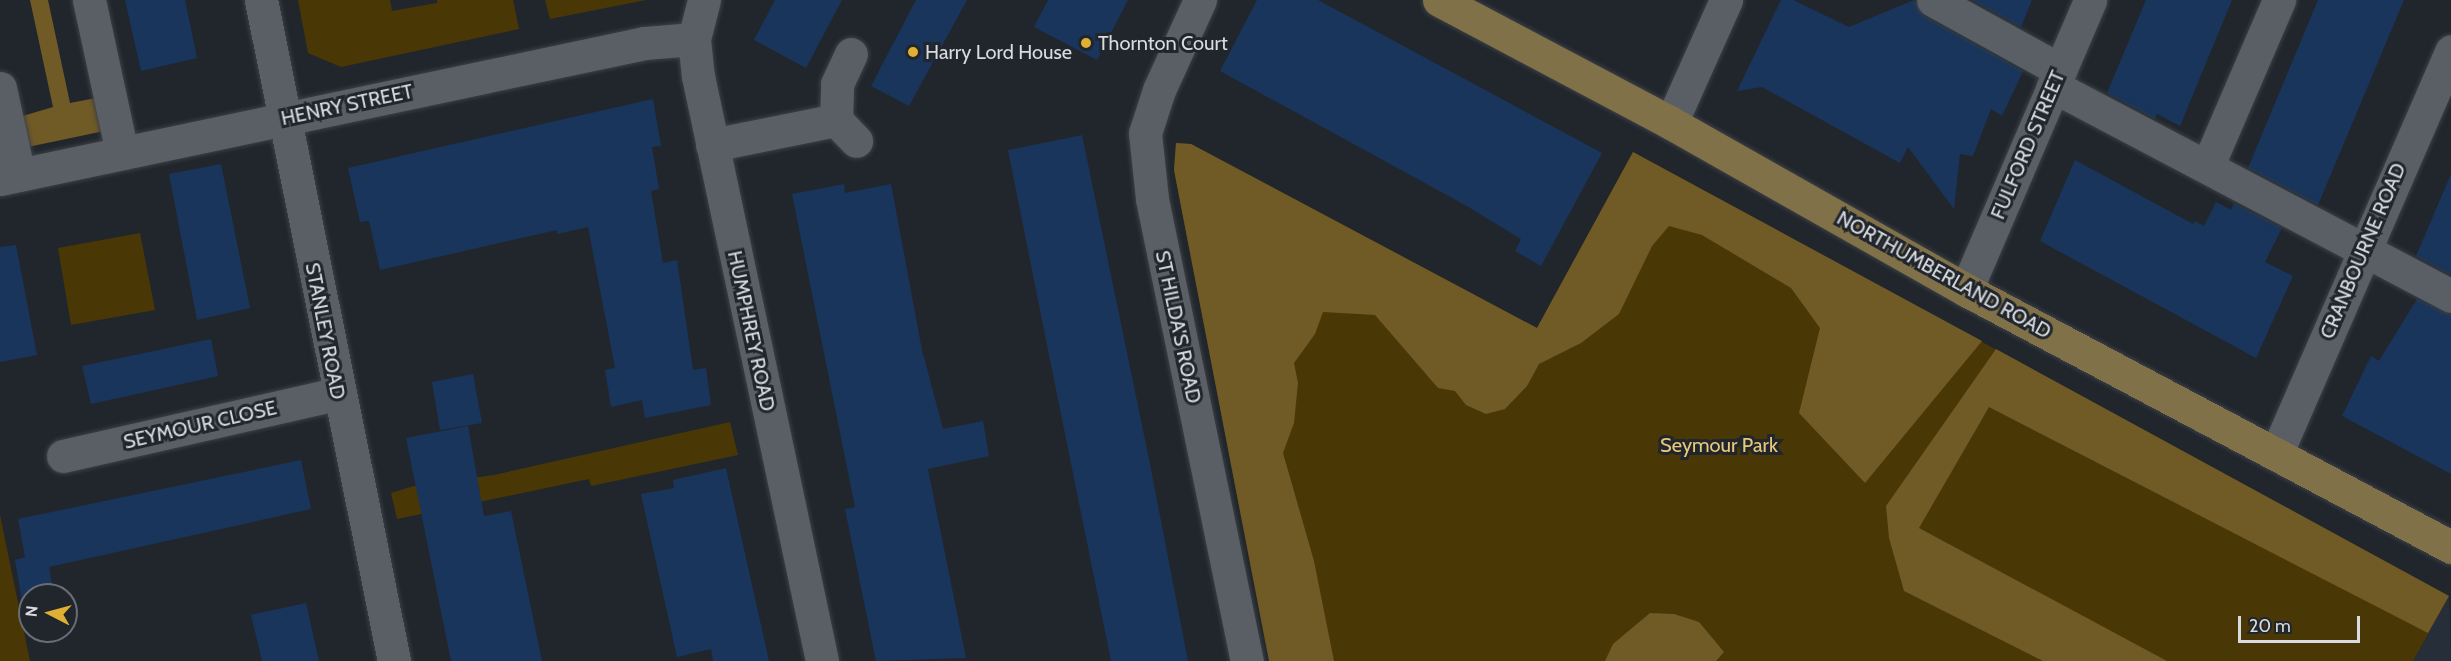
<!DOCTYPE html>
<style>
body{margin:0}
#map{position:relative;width:2451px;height:661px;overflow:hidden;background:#21262c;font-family:Cabin,sans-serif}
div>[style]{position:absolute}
.built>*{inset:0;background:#252e39}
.green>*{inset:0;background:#493706}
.forest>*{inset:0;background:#705b27}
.building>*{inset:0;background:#19355b}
.roads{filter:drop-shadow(0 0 2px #3c4045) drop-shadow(0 0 2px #3c4045)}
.minor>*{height:33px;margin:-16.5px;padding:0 16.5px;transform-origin:16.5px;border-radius:16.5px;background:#5a5f66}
.major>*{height:33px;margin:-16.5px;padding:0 16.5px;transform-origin:16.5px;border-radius:16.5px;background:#817148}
.dots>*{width:16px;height:16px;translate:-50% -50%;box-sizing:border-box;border:3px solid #21262c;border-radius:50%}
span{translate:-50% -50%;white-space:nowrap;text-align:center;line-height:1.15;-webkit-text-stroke:6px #21262c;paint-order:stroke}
.poi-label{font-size:20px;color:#d8dbe0}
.left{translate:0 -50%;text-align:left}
.street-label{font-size:20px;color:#d8dbe0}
.park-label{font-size:20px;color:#e9c879}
.north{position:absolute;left:18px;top:583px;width:60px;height:60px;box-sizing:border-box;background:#21262c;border:2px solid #6a6e74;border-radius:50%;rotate:276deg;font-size:16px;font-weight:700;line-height:24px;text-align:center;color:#d8dbe0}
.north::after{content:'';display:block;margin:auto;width:21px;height:27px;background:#dfb034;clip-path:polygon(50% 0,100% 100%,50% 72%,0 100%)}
.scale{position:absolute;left:2238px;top:616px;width:122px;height:27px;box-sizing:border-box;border:3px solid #d8dbe0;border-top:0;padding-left:8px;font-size:18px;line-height:21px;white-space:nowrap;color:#d8dbe0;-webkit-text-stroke:4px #21262c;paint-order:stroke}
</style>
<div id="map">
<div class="built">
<i style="clip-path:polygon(2449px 596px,2451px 661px,2413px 661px,2428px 633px)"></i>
</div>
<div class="green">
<i style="clip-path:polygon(298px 0,390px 0,392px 11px,437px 3px,437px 0,513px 0,519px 29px,341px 67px,308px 53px)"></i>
<i style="clip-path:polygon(545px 0,646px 0,550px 19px)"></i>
<i style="clip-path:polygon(1176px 143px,1191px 144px,1537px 328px,1633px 152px,2449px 596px,2413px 661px,1269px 661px,1174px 170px)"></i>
<i style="clip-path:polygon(140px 233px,155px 310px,71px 325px,58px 248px)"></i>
<i style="clip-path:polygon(730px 422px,738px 455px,591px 486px,589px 479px,397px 519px,391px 493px,414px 486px,494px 475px)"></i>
<i style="clip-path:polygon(0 515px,30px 661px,0 661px)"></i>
</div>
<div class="forest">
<i style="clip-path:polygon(30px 0,48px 0,70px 103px,101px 97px,109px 130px,23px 148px,16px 118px,53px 107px)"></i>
<i style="clip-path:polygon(1176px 143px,1191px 144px,1537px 328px,1633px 152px,1982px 341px,1865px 483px,1799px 413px,1820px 328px,1791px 288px,1702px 235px,1669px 226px,1652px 246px,1619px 314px,1581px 343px,1539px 364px,1527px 386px,1505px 409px,1486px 414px,1466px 405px,1455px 391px,1438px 388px,1375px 315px,1323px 312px,1315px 334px,1294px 363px,1298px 383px,1294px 423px,1283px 453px,1314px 561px,1334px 661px,1269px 661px,1174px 170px)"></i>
<i style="clip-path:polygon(1996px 349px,2449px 596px,2428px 633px,1989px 407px,1919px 528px,2167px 661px,2043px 661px,1904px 591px,1889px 538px,1886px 506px)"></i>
<i style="clip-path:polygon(1650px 613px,1674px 614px,1699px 622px,1724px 652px,1716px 661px,1605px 661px,1613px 644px)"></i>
</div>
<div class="building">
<i style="clip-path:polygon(125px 0,185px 0,197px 58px,141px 71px)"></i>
<i style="clip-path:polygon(775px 0,842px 0,806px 68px,754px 40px)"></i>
<i style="clip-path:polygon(916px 0,967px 0,909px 106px,871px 86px)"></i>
<i style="clip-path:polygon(1048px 0,1128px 0,1097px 60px,1034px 27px)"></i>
<i style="clip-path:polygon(1257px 0,1318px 0,1602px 153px,1541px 266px,1515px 251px,1521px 239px,1465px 205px,1220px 71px)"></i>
<i style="clip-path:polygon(1781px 0,1793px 0,1849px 27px,1914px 0,1924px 16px,2023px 71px,2002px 116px,1991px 109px,1973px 156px,1960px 154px,1954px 209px,1908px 147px,1900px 163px,1762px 87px,1737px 91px)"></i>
<i style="clip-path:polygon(1972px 0,2032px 0,2021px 27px)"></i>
<i style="clip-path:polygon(2146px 0,2232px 0,2180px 126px,2157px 114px,2155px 119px,2107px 93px)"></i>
<i style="clip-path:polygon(2318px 0,2404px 0,2318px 205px,2248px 168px)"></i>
<i style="clip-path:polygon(653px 99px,661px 146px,652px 147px,659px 189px,651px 191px,663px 263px,677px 260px,693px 370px,706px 368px,711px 405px,645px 418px,642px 400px,611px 407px,605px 370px,615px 368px,588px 227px,557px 234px,557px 230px,380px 270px,369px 221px,360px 222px,348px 168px)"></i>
<i style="clip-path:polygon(1082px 135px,1150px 464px,1188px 661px,1111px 661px,1047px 345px,1008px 150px)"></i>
<i style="clip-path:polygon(2075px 160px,2193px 224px,2195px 221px,2204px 226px,2216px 202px,2231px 210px,2234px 203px,2282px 228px,2265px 262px,2293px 276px,2256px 358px,2040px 241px)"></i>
<i style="clip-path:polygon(221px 164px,250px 308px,197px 320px,169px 174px)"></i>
<i style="clip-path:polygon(2451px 174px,2451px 275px,2416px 256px)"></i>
<i style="clip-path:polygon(844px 184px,845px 193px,891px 184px,922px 350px,943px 429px,983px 421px,989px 456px,928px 469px,966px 658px,876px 661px,845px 509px,855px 507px,792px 194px)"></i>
<i style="clip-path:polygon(16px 245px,37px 355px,0 362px,0 247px)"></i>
<i style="clip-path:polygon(2417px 299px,2451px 315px,2451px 474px,2342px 416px,2371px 356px,2379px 361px)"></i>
<i style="clip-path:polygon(211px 339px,218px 376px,91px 404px,82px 366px)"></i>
<i style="clip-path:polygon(473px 374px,482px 423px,440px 430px,432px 382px)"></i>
<i style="clip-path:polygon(468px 426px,484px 516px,511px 511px,542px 661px,451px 661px,406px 438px)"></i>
<i style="clip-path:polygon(301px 460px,311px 509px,49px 567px,54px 595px,30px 595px,30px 617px,25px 619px,15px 560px,25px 557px,18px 519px)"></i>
<i style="clip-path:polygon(726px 468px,746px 558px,769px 661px,713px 661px,711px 649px,677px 657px,641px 494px,674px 488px,673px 480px)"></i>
<i style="clip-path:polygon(306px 603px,319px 661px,262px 661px,251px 615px)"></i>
</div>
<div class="roads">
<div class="minor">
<i style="left:89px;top:0;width:156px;rotate:77.8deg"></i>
<i style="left:261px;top:0;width:674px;rotate:78.62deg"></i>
<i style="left:704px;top:0;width:40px;rotate:104.4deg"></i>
<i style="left:694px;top:39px;width:37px;rotate:84deg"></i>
<i style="left:698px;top:76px;width:598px;rotate:78.03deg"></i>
<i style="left:1200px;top:0;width:99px;rotate:114.5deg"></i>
<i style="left:1159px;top:90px;width:45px;rotate:108deg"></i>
<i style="left:1145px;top:133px;width:66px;rotate:83.9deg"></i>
<i style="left:1152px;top:199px;width:472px;rotate:78.4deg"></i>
<i style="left:1933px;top:0;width:145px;rotate:28.9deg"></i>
<i style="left:2053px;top:86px;width:450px;rotate:27.8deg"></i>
<i style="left:0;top:88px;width:89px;rotate:77.7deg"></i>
<i style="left:836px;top:120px;width:29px;rotate:46deg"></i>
<i style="left:1671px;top:123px;width:135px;rotate:-65.9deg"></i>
<i style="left:712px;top:145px;width:126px;rotate:-11.4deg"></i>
<i style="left:836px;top:120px;width:36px;rotate:-88deg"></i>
<i style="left:837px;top:84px;width:33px;rotate:-65deg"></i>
<i style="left:2208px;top:165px;width:180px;rotate:-66.7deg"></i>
<i style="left:0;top:179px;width:659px;rotate:-11.91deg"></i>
<i style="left:645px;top:43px;width:49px;rotate:-4.7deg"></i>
<i style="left:1966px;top:290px;width:315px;rotate:-66.8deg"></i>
<i style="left:2277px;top:452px;width:437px;rotate:-66.5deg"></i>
<i style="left:63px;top:456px;width:281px;rotate:-12.8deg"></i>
</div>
<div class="major">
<i style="left:1439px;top:0;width:263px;rotate:27.9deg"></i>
<i style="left:1671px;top:123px;width:339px;rotate:29.5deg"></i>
<i style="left:1966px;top:290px;width:549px;rotate:27.92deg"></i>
</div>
</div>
<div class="dots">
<i style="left:1086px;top:43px;background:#dfb034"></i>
<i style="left:913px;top:52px;background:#dfb034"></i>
</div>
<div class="poi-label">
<span class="left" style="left:1098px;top:43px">Thornton Court</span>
<span class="left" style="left:925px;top:52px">Harry Lord House</span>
</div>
<div class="street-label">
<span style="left:347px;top:105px;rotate:-12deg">HENRY STREET</span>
<span style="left:2028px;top:145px;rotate:-67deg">FULFORD STREET</span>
<span style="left:2363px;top:251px;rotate:-67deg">CRANBOURNE ROAD</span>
<span style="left:1944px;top:275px;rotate:29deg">NORTHUMBERLAND ROAD</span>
<span style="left:1178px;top:327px;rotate:78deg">ST HILDA'S ROAD</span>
<span style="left:325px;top:331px;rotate:79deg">STANLEY ROAD</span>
<span style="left:751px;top:331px;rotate:78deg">HUMPHREY ROAD</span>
<span style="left:200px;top:425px;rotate:-13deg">SEYMOUR CLOSE</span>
</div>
<div class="park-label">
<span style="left:1719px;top:445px">Seymour Park</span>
</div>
<div class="north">N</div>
<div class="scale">20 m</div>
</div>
